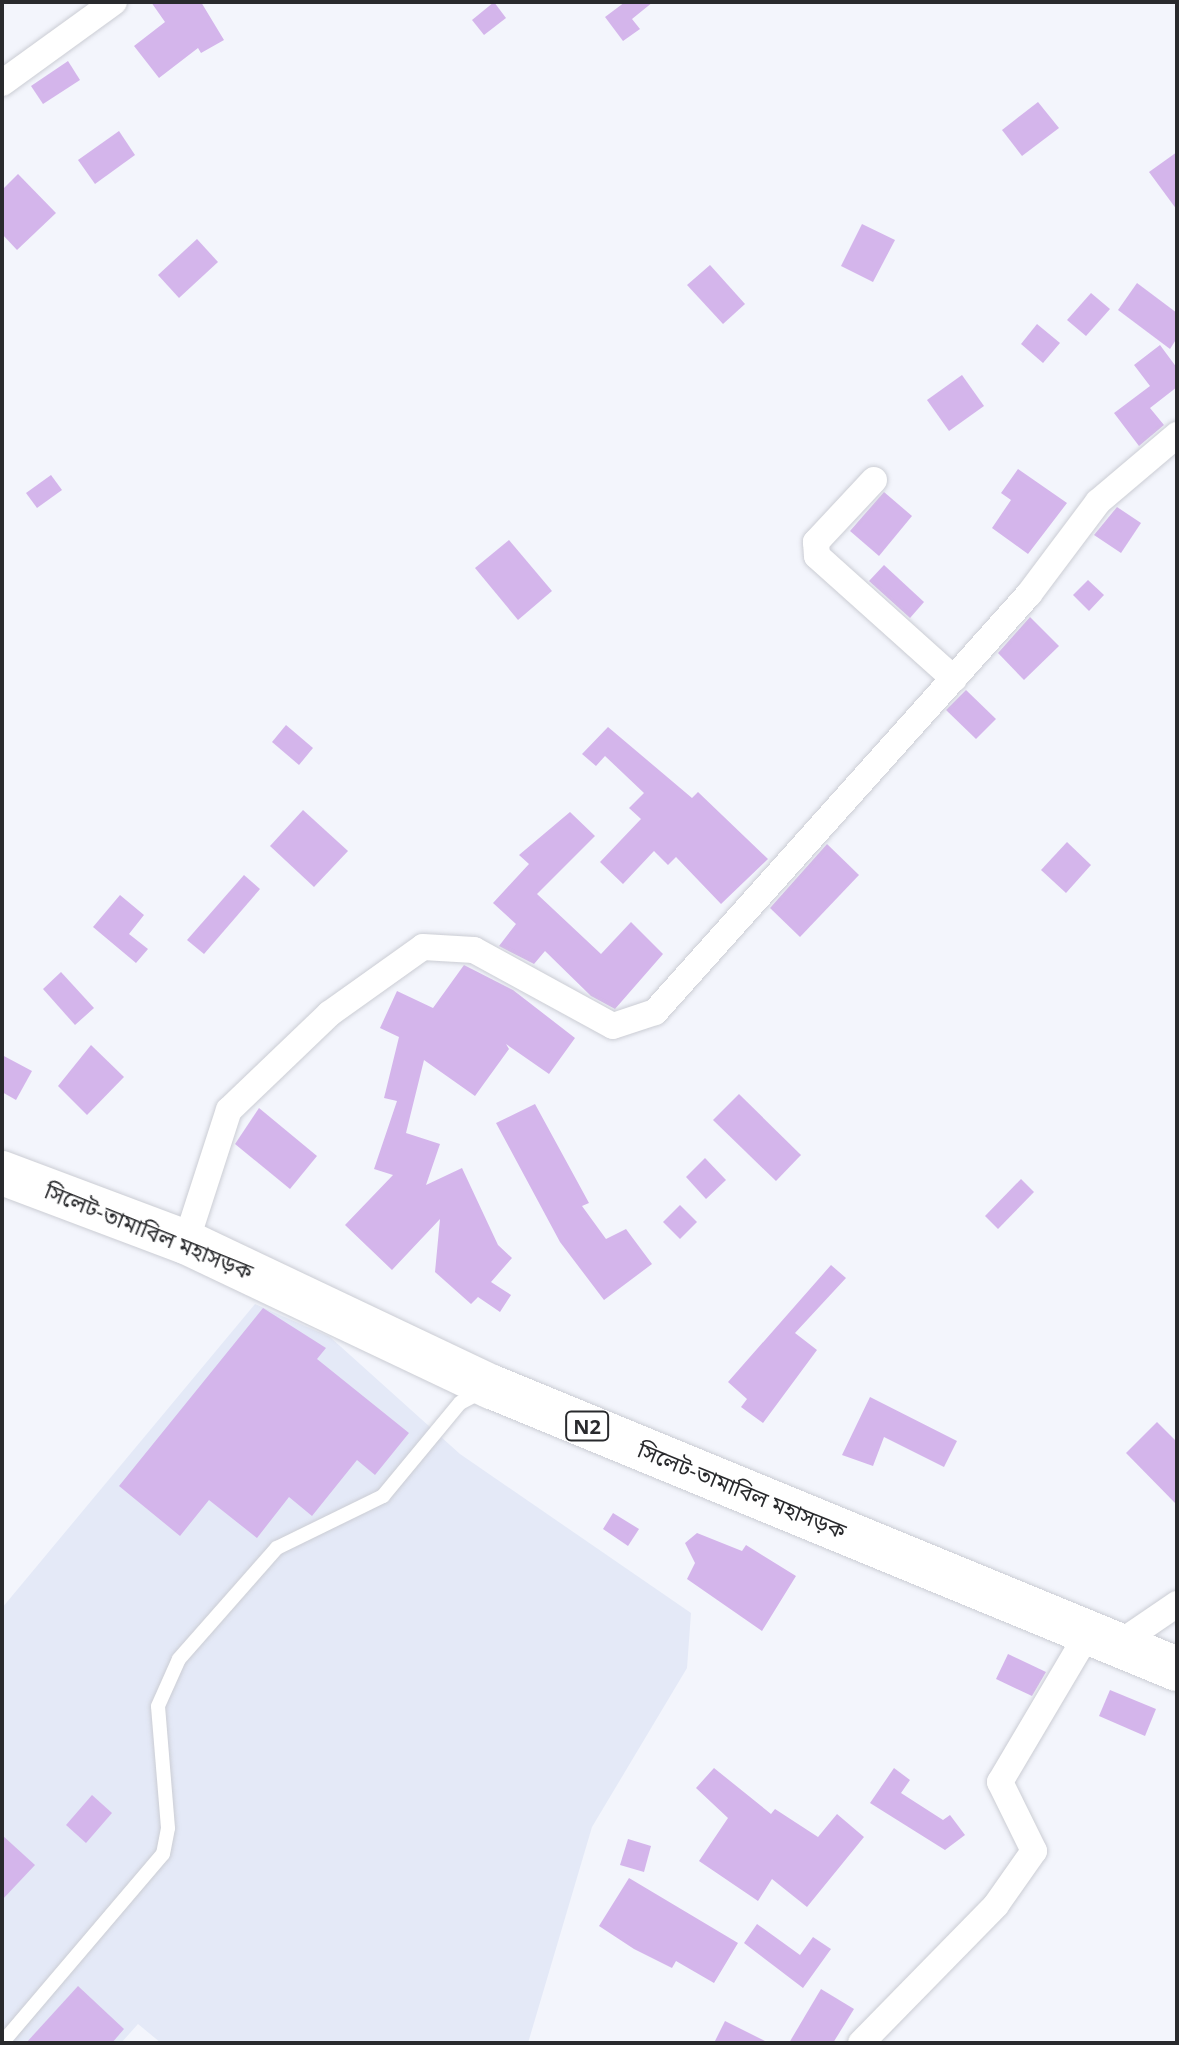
<!DOCTYPE html>
<meta charset="utf-8">
<style>
body{margin:0}
#map{position:relative;width:1179px;height:2045px;overflow:hidden;background:#f3f5fc;font-family:"Open Sans","Noto Sans Bengali",sans-serif}
div>[style]{position:absolute}
.built>*{inset:0;background:#e4e9f7}
.building>*{inset:0;background:#d4b5eb}
.roads{filter:drop-shadow(0 0 2px #cbcdd4) drop-shadow(0 0 2px #cbcdd4)}
.service>*{height:14px;margin:-7px;padding:0 7px;transform-origin:7px;border-radius:7px;background:#fff}
.minor>*{height:26px;margin:-13px;padding:0 13px;transform-origin:13px;border-radius:13px;background:#fff}
.trunk>*{height:44px;margin:-22px;padding:0 22px;transform-origin:22px;border-radius:22px;background:#fff}
span{translate:-50% -50%;white-space:nowrap;text-align:center;line-height:1.15;-webkit-text-stroke:7px #fff;paint-order:stroke}
.shield-label span{padding:2px 6px;background:#fff;border:2px solid;border-radius:6px;-webkit-text-stroke-width:0}
.shield-label{font-size:20px;color:#292a2d;font-weight:700}
.street-label{font-size:22px;color:#292a2d}
.frame{position:absolute;inset:0;border:4px solid #292a2d;pointer-events:none}
</style>
<div id="map">
<div class="built">
<i style="clip-path:polygon(255px 1304px,330px 1337px,460px 1454px,691px 1613px,687px 1668px,592px 1827px,528px 2043px,161px 2043px,138px 2024px,121px 2043px,2px 2043px,2px 1608px)"></i>
</div>
<div class="building">
<i style="clip-path:polygon(151px 2px,201px 2px,224px 40px,201px 53px,198px 48px,159px 78px,134px 46px,165px 22px)"></i>
<i style="clip-path:polygon(494px 2px,506px 18px,484px 35px,472px 20px)"></i>
<i style="clip-path:polygon(625px 2px,653px 2px,632px 19px,640px 29px,623px 41px,605px 17px)"></i>
<i style="clip-path:polygon(68px 61px,80px 80px,43px 104px,31px 86px)"></i>
<i style="clip-path:polygon(1038px 102px,1059px 128px,1022px 156px,1002px 130px)"></i>
<i style="clip-path:polygon(119px 131px,135px 155px,95px 184px,78px 160px)"></i>
<i style="clip-path:polygon(1177px 152px,1177px 210px,1149px 172px)"></i>
<i style="clip-path:polygon(18px 174px,56px 213px,17px 250px,2px 234px,2px 190px)"></i>
<i style="clip-path:polygon(862px 224px,895px 240px,873px 282px,841px 266px)"></i>
<i style="clip-path:polygon(197px 239px,218px 262px,179px 298px,158px 275px)"></i>
<i style="clip-path:polygon(710px 265px,745px 304px,723px 324px,687px 285px)"></i>
<i style="clip-path:polygon(1137px 283px,1177px 313px,1177px 338px,1170px 349px,1118px 310px)"></i>
<i style="clip-path:polygon(1091px 293px,1110px 309px,1086px 336px,1067px 320px)"></i>
<i style="clip-path:polygon(1037px 324px,1060px 343px,1043px 363px,1021px 344px)"></i>
<i style="clip-path:polygon(1160px 345px,1177px 368px,1177px 387px,1150px 408px,1164px 425px,1139px 446px,1114px 413px,1150px 386px,1134px 365px)"></i>
<i style="clip-path:polygon(962px 375px,984px 406px,949px 431px,927px 400px)"></i>
<i style="clip-path:polygon(1018px 469px,1067px 503px,1028px 554px,992px 528px,1011px 500px,1001px 493px)"></i>
<i style="clip-path:polygon(51px 475px,62px 490px,37px 508px,26px 493px)"></i>
<i style="clip-path:polygon(884px 492px,912px 516px,879px 556px,850px 531px)"></i>
<i style="clip-path:polygon(1117px 507px,1141px 523px,1121px 553px,1094px 535px)"></i>
<i style="clip-path:polygon(509px 540px,552px 591px,518px 620px,475px 568px)"></i>
<i style="clip-path:polygon(884px 565px,924px 602px,910px 618px,869px 581px)"></i>
<i style="clip-path:polygon(1088px 580px,1104px 595px,1089px 611px,1073px 595px)"></i>
<i style="clip-path:polygon(1030px 617px,1059px 646px,1024px 680px,998px 653px)"></i>
<i style="clip-path:polygon(966px 690px,996px 719px,976px 739px,946px 710px)"></i>
<i style="clip-path:polygon(286px 725px,313px 748px,299px 765px,272px 742px)"></i>
<i style="clip-path:polygon(608px 727px,692px 798px,698px 792px,768px 859px,721px 904px,676px 857px,668px 865px,654px 851px,623px 884px,600px 862px,641px 819px,629px 808px,644px 793px,605px 756px,596px 766px,582px 754px)"></i>
<i style="clip-path:polygon(303px 810px,348px 851px,314px 887px,270px 846px)"></i>
<i style="clip-path:polygon(570px 812px,595px 836px,537px 894px,601px 954px,631px 922px,663px 954px,615px 1009px,591px 996px,545px 951px,534px 964px,499px 946px,516px 924px,493px 903px,529px 864px,519px 855px)"></i>
<i style="clip-path:polygon(1067px 842px,1091px 865px,1066px 893px,1041px 870px)"></i>
<i style="clip-path:polygon(827px 844px,859px 875px,800px 937px,770px 908px)"></i>
<i style="clip-path:polygon(244px 875px,260px 889px,204px 954px,187px 940px)"></i>
<i style="clip-path:polygon(120px 895px,144px 915px,129px 934px,148px 949px,136px 963px,93px 927px)"></i>
<i style="clip-path:polygon(464px 965px,513px 990px,575px 1038px,549px 1074px,506px 1044px,509px 1049px,475px 1096px,424px 1060px,406px 1133px,440px 1144px,426px 1185px,462px 1168px,498px 1245px,512px 1258px,491px 1282px,511px 1295px,500px 1312px,478px 1297px,471px 1304px,435px 1272px,440px 1219px,392px 1270px,345px 1225px,393px 1175px,374px 1169px,397px 1101px,384px 1098px,399px 1037px,380px 1028px,397px 991px,433px 1008px)"></i>
<i style="clip-path:polygon(61px 972px,94px 1008px,75px 1025px,43px 989px)"></i>
<i style="clip-path:polygon(91px 1045px,124px 1077px,87px 1115px,58px 1086px)"></i>
<i style="clip-path:polygon(2px 1055px,32px 1071px,16px 1100px,2px 1092px)"></i>
<i style="clip-path:polygon(739px 1094px,801px 1155px,776px 1181px,713px 1120px)"></i>
<i style="clip-path:polygon(535px 1104px,589px 1203px,582px 1206px,606px 1239px,626px 1229px,652px 1264px,604px 1300px,560px 1242px,496px 1123px)"></i>
<i style="clip-path:polygon(259px 1108px,317px 1156px,290px 1189px,235px 1144px)"></i>
<i style="clip-path:polygon(705px 1158px,726px 1180px,706px 1199px,686px 1177px)"></i>
<i style="clip-path:polygon(1021px 1179px,1034px 1192px,998px 1229px,985px 1216px)"></i>
<i style="clip-path:polygon(680px 1205px,697px 1222px,680px 1239px,663px 1222px)"></i>
<i style="clip-path:polygon(831px 1265px,846px 1278px,795px 1333px,817px 1350px,763px 1423px,741px 1407px,747px 1399px,728px 1382px)"></i>
<i style="clip-path:polygon(263px 1308px,326px 1348px,317px 1359px,409px 1433px,375px 1475px,357px 1460px,312px 1516px,289px 1497px,257px 1538px,209px 1500px,180px 1536px,119px 1486px)"></i>
<i style="clip-path:polygon(870px 1397px,957px 1441px,944px 1467px,884px 1437px,873px 1466px,842px 1455px)"></i>
<i style="clip-path:polygon(1157px 1422px,1177px 1442px,1177px 1505px,1126px 1453px)"></i>
<i style="clip-path:polygon(613px 1513px,639px 1529px,628px 1546px,603px 1529px)"></i>
<i style="clip-path:polygon(697px 1533px,742px 1551px,746px 1545px,796px 1576px,762px 1631px,687px 1579px,695px 1563px,685px 1543px)"></i>
<i style="clip-path:polygon(1008px 1654px,1046px 1672px,1032px 1696px,996px 1679px)"></i>
<i style="clip-path:polygon(1110px 1690px,1156px 1709px,1145px 1736px,1099px 1716px)"></i>
<i style="clip-path:polygon(714px 1768px,771px 1814px,775px 1809px,818px 1837px,837px 1814px,864px 1837px,807px 1907px,772px 1879px,758px 1901px,699px 1861px,728px 1818px,696px 1788px)"></i>
<i style="clip-path:polygon(894px 1768px,910px 1780px,901px 1793px,943px 1820px,950px 1815px,965px 1835px,945px 1850px,870px 1803px)"></i>
<i style="clip-path:polygon(92px 1795px,112px 1813px,86px 1843px,66px 1825px)"></i>
<i style="clip-path:polygon(2px 1835px,35px 1865px,2px 1900px)"></i>
<i style="clip-path:polygon(628px 1839px,651px 1846px,644px 1872px,620px 1865px)"></i>
<i style="clip-path:polygon(629px 1878px,738px 1943px,714px 1983px,676px 1961px,672px 1968px,634px 1949px,599px 1926px)"></i>
<i style="clip-path:polygon(757px 1924px,800px 1955px,813px 1937px,831px 1949px,803px 1988px,744px 1943px)"></i>
<i style="clip-path:polygon(78px 1986px,124px 2029px,112px 2043px,26px 2043px)"></i>
<i style="clip-path:polygon(821px 1989px,854px 2009px,833px 2043px,789px 2043px)"></i>
<i style="clip-path:polygon(725px 2021px,769px 2043px,714px 2043px)"></i>
</div>
<div class="roads">
<div class="service">
<i style="left:2px;top:2043px;width:248px;rotate:-49.6deg"></i>
<i style="left:163px;top:1854px;width:26px;rotate:-79deg"></i>
<i style="left:168px;top:1828px;width:122px;rotate:-94.7deg"></i>
<i style="left:158px;top:1706px;width:51px;rotate:-65.9deg"></i>
<i style="left:179px;top:1659px;width:148px;rotate:-48.6deg"></i>
<i style="left:277px;top:1548px;width:118px;rotate:-26.1deg"></i>
<i style="left:383px;top:1496px;width:121px;rotate:-50.4deg"></i>
<i style="left:460px;top:1403px;width:24px;rotate:-28deg"></i>
</div>
<div class="minor">
<i style="left:2px;top:83px;width:138px;rotate:-35.9deg"></i>
<i style="left:874px;top:480px;width:85px;rotate:133.1deg"></i>
<i style="left:816px;top:542px;width:14px;rotate:86deg"></i>
<i style="left:817px;top:556px;width:184px;rotate:41.9deg"></i>
<i style="left:186px;top:1242px;width:139px;rotate:-72deg"></i>
<i style="left:229px;top:1110px;width:139px;rotate:-43.8deg"></i>
<i style="left:329px;top:1014px;width:115px;rotate:-35.5deg"></i>
<i style="left:423px;top:947px;width:51px;rotate:3.4deg"></i>
<i style="left:474px;top:950px;width:158px;rotate:28.7deg"></i>
<i style="left:613px;top:1026px;width:44px;rotate:-18.4deg"></i>
<i style="left:655px;top:1012px;width:561px;rotate:-48.18deg"></i>
<i style="left:1029px;top:594px;width:115px;rotate:-53.1deg"></i>
<i style="left:1098px;top:502px;width:104px;rotate:-40.3deg"></i>
<i style="left:1117px;top:1645px;width:73px;rotate:-34.3deg"></i>
<i style="left:861px;top:2043px;width:193px;rotate:-45.6deg"></i>
<i style="left:996px;top:1905px;width:66px;rotate:-54.9deg"></i>
<i style="left:1034px;top:1851px;width:77px;rotate:-116.2deg"></i>
<i style="left:1000px;top:1782px;width:173px;rotate:-59.4deg"></i>
</div>
<div class="trunk">
<i style="left:2px;top:1173px;width:197px;rotate:20.6deg"></i>
<i style="left:186px;top:1242px;width:339px;rotate:25.4deg"></i>
<i style="left:492px;top:1387px;width:741px;rotate:22.38deg"></i>
</div>
</div>
<div class="shield-label">
<span style="left:587px;top:1426px">N2</span>
</div>
<div class="street-label">
<span style="left:149px;top:1231px;rotate:22deg">সিলেট-তামাবিল মহাসড়ক</span>
<span style="left:742px;top:1490px;rotate:22deg">সিলেট-তামাবিল মহাসড়ক</span>
</div>
<div class="frame"></div>
</div>
